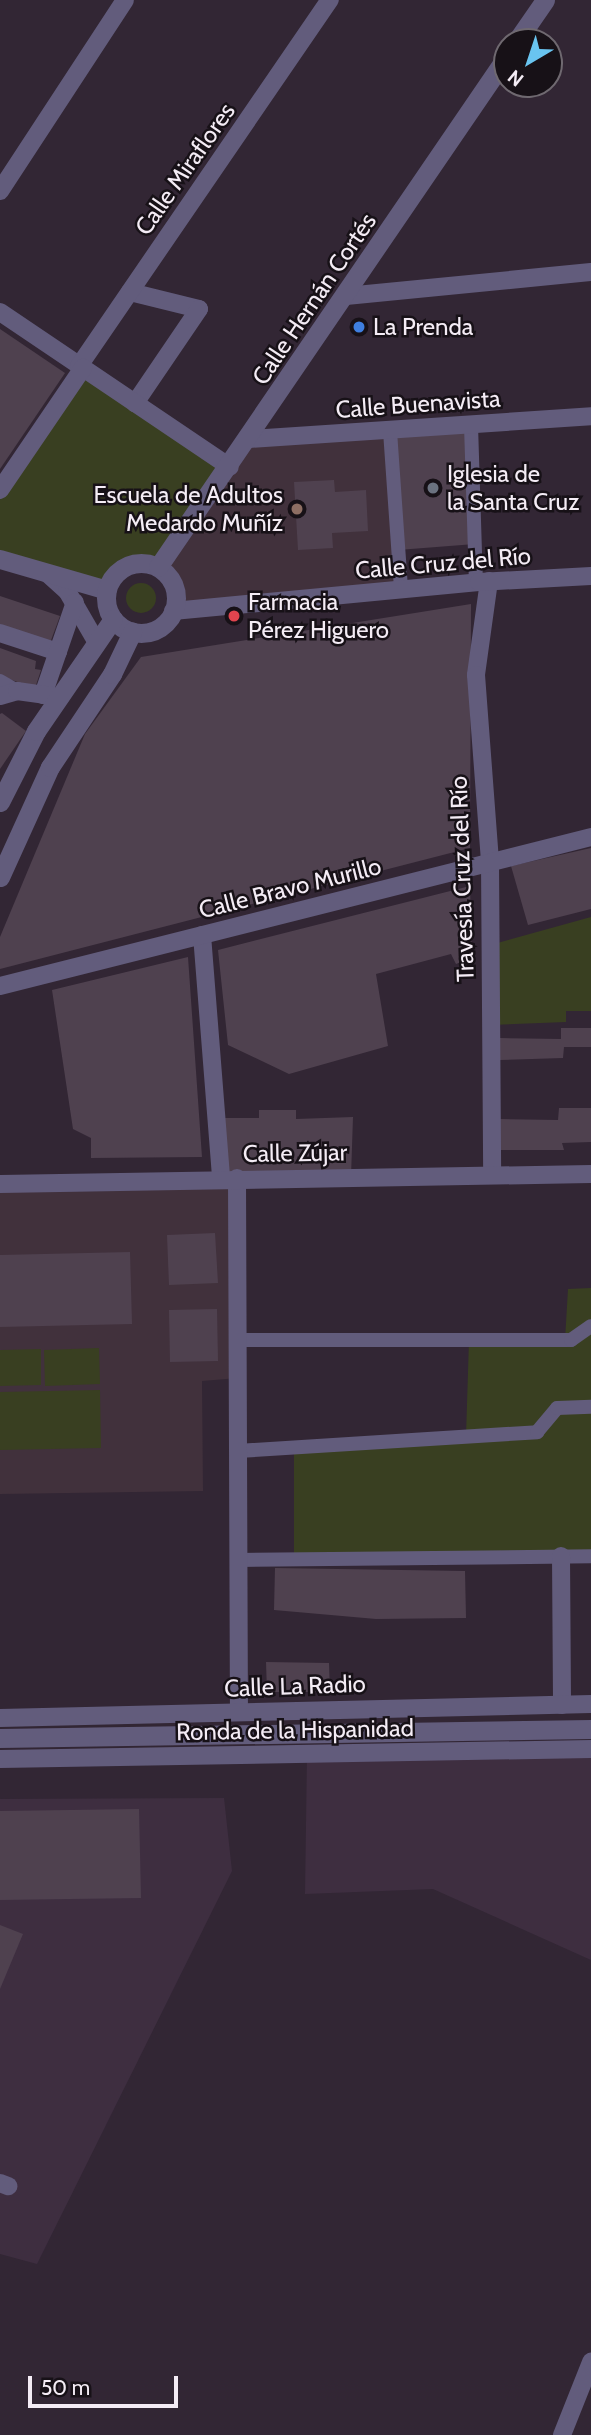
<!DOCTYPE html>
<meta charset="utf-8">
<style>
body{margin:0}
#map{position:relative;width:591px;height:2435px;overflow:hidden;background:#322634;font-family:Cabin,sans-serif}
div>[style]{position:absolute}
.built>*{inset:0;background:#3e2e40}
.education>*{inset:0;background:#41313c}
.green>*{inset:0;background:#393f21}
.round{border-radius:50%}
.building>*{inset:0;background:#4f414f}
.pedestrian>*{height:14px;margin:-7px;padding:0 7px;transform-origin:7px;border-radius:7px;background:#625c7c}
.minor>*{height:18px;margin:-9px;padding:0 9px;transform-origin:9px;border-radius:9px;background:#625c7c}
.tertiary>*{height:19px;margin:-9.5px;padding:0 9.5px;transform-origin:9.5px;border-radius:9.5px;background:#625c7c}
.tertiary>.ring{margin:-9.5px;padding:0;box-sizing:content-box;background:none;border:19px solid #625c7c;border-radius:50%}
.dots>*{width:19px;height:19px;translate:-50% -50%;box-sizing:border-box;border:4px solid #171117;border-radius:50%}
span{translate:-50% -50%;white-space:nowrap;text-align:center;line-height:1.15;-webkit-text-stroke:5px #171117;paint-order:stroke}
.street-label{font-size:24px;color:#f4ecf5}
.poi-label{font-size:24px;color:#f4ecf5}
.left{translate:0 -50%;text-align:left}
.right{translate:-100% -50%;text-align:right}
.north{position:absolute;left:493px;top:28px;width:70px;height:70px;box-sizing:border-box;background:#171117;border:2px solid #6f6970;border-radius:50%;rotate:219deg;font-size:19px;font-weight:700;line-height:28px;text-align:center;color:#f4ecf5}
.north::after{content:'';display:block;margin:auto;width:24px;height:32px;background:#69c4f0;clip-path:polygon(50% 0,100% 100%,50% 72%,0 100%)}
.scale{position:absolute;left:28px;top:2376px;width:150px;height:32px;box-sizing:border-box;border:4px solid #f4ecf5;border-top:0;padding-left:9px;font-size:21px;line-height:24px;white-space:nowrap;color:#f4ecf5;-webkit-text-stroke:5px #171117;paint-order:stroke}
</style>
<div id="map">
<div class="built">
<i style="clip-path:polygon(591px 1749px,591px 1960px,433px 1889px,305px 1894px,307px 1754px)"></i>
<i style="clip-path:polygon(224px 1798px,232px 1871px,37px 2264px,0 2254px,0 1799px)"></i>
</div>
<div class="education">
<i style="clip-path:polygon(390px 431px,401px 590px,176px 606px,173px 583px,158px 567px,249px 439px)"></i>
<i style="clip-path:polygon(237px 1178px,238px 1378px,202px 1381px,203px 1491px,0 1494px,0 1184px)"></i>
</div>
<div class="green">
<i style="clip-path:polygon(83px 368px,230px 467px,158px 567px,135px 563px,114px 575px,108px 585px,0 559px,0 490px)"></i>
<i class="round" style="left:126px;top:583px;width:30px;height:30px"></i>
<i style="clip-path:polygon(591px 917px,591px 1011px,566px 1011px,566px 1022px,491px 1025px,490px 945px)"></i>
<i style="clip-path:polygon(591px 1288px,591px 1556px,294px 1560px,294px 1447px,466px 1436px,469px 1340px,565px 1340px,568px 1289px)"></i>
<i style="clip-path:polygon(99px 1348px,100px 1384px,45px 1386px,44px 1350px)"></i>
<i style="clip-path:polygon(41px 1349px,41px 1385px,0 1386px,0 1350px)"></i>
<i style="clip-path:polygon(100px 1390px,101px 1448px,0 1450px,0 1392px)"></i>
</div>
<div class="building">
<i style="clip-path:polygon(0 329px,65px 373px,0 469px)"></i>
<i style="clip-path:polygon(471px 425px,475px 544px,398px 550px,390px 431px)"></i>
<i style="clip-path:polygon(334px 480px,335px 492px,366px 490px,368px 531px,332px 533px,333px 548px,298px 550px,294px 482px)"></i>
<i style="clip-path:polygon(0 596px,60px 616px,50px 643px,0 627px)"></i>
<i style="clip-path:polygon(471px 604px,470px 848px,0 969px,0 937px,85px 734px,141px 657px)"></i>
<i style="clip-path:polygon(0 648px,36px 661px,35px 669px,41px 670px,35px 688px,0 676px)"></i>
<i style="clip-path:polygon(2px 713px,26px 731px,0 769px,0 714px)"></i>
<i style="clip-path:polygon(591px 848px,591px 909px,528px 925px,511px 866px)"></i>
<i style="clip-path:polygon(470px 886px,472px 958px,456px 964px,451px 954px,376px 974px,388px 1046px,289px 1074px,228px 1045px,218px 950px)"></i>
<i style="clip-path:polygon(188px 957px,202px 1157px,91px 1158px,91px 1138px,73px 1129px,52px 990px)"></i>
<i style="clip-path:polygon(561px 1028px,591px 1028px,591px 1047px,564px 1047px,563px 1058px,500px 1060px,500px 1038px,561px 1039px)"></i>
<i style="clip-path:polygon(559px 1108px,591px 1108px,591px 1142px,562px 1143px,564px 1150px,500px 1150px,499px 1119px,558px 1120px)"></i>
<i style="clip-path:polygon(259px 1110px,296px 1110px,296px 1119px,353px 1117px,351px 1177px,221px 1179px,216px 1118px,259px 1118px)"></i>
<i style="clip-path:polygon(215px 1233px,218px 1283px,169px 1285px,167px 1235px)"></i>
<i style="clip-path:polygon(130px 1252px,132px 1324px,0 1327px,0 1255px)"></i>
<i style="clip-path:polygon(217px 1309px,218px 1361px,170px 1362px,169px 1310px)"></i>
<i style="clip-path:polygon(275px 1568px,465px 1571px,466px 1618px,376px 1619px,274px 1610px)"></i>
<i style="clip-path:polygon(266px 1662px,329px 1663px,330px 1692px,267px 1692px)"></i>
<i style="clip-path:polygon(139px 1809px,141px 1898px,0 1900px,0 1811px)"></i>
<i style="clip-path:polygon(0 1925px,23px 1934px,0 1989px)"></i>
</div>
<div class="pedestrian">
<i style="left:471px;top:425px;width:157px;rotate:88.2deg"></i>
<i style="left:390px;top:431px;width:159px;rotate:86deg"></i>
<i style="left:0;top:681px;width:20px;rotate:30deg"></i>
<i style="left:237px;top:1340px;width:334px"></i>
<i style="left:571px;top:1340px;width:24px;rotate:-35deg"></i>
<i style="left:238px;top:1451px;width:300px;rotate:-3.6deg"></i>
<i style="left:537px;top:1432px;width:31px;rotate:-50deg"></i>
<i style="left:557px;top:1408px;width:34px;rotate:-2deg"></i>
<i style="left:238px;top:1560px;width:353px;rotate:-0.6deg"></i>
</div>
<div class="minor">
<i style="left:0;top:191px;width:228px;rotate:-56.8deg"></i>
<i style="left:130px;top:292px;width:71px;rotate:13.8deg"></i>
<i style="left:199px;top:309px;width:114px;rotate:124.2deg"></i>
<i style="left:346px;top:296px;width:246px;rotate:-5.6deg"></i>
<i style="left:0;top:312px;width:277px;rotate:34deg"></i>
<i style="left:79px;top:366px;width:444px;rotate:-55.6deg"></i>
<i style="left:249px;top:439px;width:343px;rotate:-3.8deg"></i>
<i style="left:0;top:490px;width:148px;rotate:-55.8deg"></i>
<i style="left:48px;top:574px;width:25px;rotate:42deg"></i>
<i style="left:67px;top:591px;width:58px;rotate:59.9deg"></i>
<i style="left:489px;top:581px;width:95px;rotate:97.9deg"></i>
<i style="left:476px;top:675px;width:189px;rotate:85.7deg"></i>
<i style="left:490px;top:863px;width:312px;rotate:89.6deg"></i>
<i style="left:173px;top:611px;width:307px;rotate:-5.4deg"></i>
<i style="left:479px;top:582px;width:112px;rotate:-3.1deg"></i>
<i style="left:0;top:633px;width:61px;rotate:18.1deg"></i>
<i style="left:43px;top:695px;width:98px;rotate:-71deg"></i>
<i style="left:0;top:696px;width:18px;rotate:-16deg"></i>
<i style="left:17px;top:691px;width:35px;rotate:8deg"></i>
<i style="left:202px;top:935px;width:245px;rotate:85.5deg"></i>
<i style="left:0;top:986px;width:609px;rotate:-14.15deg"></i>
<i style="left:237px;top:1178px;width:534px;rotate:89.79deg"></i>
<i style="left:0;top:1184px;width:591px;rotate:-0.97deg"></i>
<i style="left:561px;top:1556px;width:149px;rotate:89.6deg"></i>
<i style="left:0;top:1718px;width:591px;rotate:-1.36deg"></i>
<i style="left:0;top:1759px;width:591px;rotate:-0.97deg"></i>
<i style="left:0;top:2183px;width:9px;rotate:21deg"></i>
<i style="left:562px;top:2435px;width:79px;rotate:-68.3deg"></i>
</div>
<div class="tertiary">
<i style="left:516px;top:42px;width:51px;rotate:-55.4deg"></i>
<i style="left:0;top:559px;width:111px;rotate:16.2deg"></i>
<i class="ring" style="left:106px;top:563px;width:51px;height:51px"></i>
<i style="left:158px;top:567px;width:619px;rotate:-55.67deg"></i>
<i style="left:0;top:802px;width:80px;rotate:-63.1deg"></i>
<i style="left:36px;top:731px;width:136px;rotate:-55.5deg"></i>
<i style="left:0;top:877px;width:121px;rotate:-65.6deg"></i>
<i style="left:50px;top:767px;width:112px;rotate:-56.3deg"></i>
<i style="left:112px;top:674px;width:47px;rotate:-64.5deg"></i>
<i style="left:0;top:1738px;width:591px;rotate:-0.87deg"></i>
</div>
<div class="dots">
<i style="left:359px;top:327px;background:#3f7fe0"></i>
<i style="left:433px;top:488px;background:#6b7280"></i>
<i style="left:297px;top:509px;background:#8d6e63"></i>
<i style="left:234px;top:616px;background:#e0444e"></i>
</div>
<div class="street-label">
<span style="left:185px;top:169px;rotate:-55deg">Calle Miraflores</span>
<span style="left:314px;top:299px;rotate:-56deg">Calle Hernán Cortés</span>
<span style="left:418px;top:404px;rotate:-4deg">Calle Buenavista</span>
<span style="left:443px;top:563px;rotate:-5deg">Calle Cruz del Río</span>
<span style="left:462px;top:879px;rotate:-92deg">Travesía Cruz del Río</span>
<span style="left:290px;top:888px;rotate:-14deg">Calle Bravo Murillo</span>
<span style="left:295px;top:1153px;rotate:-1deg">Calle Zújar</span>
<span style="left:295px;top:1686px;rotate:-2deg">Calle La Radio</span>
<span style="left:295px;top:1730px;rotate:-1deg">Ronda de la Hispanidad</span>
</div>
<div class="poi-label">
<span class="left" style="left:373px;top:327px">La Prenda</span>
<span class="left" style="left:447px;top:488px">Iglesia de<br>la Santa Cruz</span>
<span class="right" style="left:283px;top:509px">Escuela de Adultos<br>Medardo Muñíz</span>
<span class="left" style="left:248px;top:616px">Farmacia<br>Pérez Higuero</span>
</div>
<div class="north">N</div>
<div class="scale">50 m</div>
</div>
